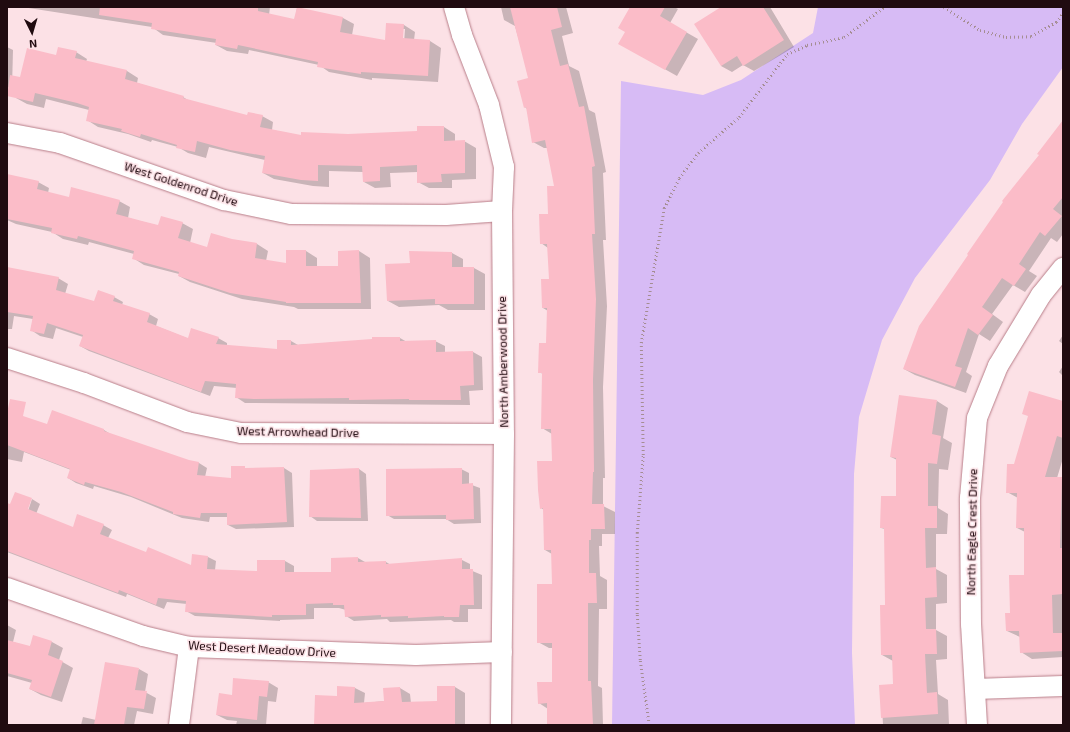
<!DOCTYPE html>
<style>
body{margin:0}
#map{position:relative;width:1070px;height:732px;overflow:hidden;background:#fce1e6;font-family:"Exo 2",sans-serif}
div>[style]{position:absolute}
.green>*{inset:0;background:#d7bbf5}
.shadow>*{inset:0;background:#0003}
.building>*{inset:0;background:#fbbcc8}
.path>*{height:2.5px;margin-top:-1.25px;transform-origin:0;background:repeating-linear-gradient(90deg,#a58d92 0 1px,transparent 0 4px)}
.roads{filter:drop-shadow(0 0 1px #b87e89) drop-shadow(0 0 1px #b87e89)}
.minor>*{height:20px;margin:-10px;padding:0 10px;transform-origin:10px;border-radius:10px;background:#fff}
span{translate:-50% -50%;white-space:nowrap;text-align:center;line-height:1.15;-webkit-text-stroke:3px #fce1e6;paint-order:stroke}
.street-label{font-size:12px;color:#200b10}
.frame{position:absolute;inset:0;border:8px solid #200b10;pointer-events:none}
.north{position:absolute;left:12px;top:12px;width:40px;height:40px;-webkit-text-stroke:3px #fce1e6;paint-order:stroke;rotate:175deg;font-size:11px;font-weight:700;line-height:16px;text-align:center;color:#200b10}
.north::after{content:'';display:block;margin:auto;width:14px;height:18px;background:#200b10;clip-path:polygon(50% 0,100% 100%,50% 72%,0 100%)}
</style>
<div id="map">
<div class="green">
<i style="clip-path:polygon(818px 7px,1063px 7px,1063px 67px,1022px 124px,990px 180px,915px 278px,882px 340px,859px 417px,854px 474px,852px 653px,855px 725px,612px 725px,621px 81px,703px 95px,741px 80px,813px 33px)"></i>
</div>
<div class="shadow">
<i style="clip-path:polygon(evenodd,22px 7px,270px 7px,269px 15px,295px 20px,297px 8px,343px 18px,354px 24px,352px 35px,386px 41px,387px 24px,404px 25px,415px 32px,414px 40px,430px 41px,441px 48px,438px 82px,372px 78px,372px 80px,329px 72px,319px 65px,249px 50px,248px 54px,227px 51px,216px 45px,217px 43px,163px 35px,152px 27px,22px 7px,403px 29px,405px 29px,404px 43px,402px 43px,403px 29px)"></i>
<i style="clip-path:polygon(501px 7px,566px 7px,573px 33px,562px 36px,569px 66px,579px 71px,589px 110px,595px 113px,606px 172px,603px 173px,606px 240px,603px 240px,607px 306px,603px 387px,605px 478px,603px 478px,603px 506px,615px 512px,615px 534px,602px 534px,602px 546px,599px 546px,600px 576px,607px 580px,607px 609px,599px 609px,598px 686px,602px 688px,603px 725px,548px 725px,548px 709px,539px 703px,553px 683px,553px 648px,549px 648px,538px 642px,553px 585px,552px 554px,545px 550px,544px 510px,541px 508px,553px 462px,552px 434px,542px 428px,543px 374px,539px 372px,547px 344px,548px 311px,543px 308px,550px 280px,548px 248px,541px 243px,555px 187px,548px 148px,544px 148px,533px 142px,527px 109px,525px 107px,530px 79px,515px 26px,504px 20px)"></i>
<i style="clip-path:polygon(631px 7px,674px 7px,678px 9px,670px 23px,698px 39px,677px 76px,620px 44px,626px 32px)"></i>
<i style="clip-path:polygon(723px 7px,770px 7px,794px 47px,754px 71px,743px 65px,732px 72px,721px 66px)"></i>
<i style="clip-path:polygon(7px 47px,13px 50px,12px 88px,7px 87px)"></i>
<i style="clip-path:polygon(76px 52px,87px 59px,86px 62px,127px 71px,138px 78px,137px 83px,183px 97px,191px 102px,248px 117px,262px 116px,273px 122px,272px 130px,302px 136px,348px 135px,418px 132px,418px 127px,444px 127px,455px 134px,455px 141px,464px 141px,476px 148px,476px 179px,452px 180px,452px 188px,429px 188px,418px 182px,418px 172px,390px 173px,391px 187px,375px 188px,364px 182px,363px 172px,329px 171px,329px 187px,313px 186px,274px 179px,263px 173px,265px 160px,209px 147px,206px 158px,188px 153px,178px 147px,152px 140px,151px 142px,128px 134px,98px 127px,87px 120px,89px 110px,46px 99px,44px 108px,27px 104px,16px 98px,57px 56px)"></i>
<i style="clip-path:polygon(1063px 121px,1063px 234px,1057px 242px,1051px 238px,1029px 271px,1037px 276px,1025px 292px,1013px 285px,992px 314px,1003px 322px,990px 341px,979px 334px,966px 372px,972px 376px,966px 393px,915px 375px,904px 369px)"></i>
<i style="clip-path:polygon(7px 175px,38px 182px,49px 188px,48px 193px,69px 198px,119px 201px,130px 207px,128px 218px,159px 226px,182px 223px,193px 229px,190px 243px,208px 248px,232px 240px,257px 244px,268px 251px,266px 261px,287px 265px,306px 251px,317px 258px,317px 267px,339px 267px,359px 251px,370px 258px,371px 309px,298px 309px,294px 307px,242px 299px,190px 282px,179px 276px,179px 274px,144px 265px,133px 258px,134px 254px,89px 242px,88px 245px,63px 239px,52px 232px,16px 224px,7px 220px)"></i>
<i style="clip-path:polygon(452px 253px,463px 259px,463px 268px,474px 268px,485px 274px,485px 310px,448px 310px,439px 305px,399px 307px,388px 301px,411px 264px)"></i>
<i style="clip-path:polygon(7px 268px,58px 278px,68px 284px,65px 294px,95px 303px,114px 297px,123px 302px,122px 305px,149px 314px,158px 319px,156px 326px,189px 339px,218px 338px,227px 343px,227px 346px,278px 350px,291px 341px,298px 345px,400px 338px,407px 342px,435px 341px,445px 346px,445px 353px,473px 352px,482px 357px,483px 390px,469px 391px,470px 405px,245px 403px,236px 397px,237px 388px,214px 386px,210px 396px,89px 351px,80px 346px,83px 337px,56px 328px,53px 339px,40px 336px,31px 330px,33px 319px,14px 316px,12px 329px,7px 329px)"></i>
<i style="clip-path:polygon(1063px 335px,1063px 344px,1059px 341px)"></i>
<i style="clip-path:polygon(1063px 366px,1063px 376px,1059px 372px)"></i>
<i style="clip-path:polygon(937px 401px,948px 408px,943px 438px,952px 443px,948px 470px,939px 469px,938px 508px,948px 514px,947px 534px,936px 534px,936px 569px,947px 575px,947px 603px,936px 604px,936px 630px,947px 636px,947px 659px,936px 660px,938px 694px,948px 700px,949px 725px,883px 725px,881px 686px,894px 685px,893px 661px,882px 655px,886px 606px,885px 529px,881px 528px,897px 497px,897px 460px,891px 457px)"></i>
<i style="clip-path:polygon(1063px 402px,1063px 458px,1057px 478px,1063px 479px,1063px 657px,1032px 659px,1021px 652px,1020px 637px,1007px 631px,1025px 576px,1025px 532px,1017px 528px,1018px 498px,1007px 492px,1014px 465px)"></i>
<i style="clip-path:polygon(48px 425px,104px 430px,112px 435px,189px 461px,199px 463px,207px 468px,205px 477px,232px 479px,232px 467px,248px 469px,284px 468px,292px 473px,294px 527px,236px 529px,228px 525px,228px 517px,210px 517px,209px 522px,182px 518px,131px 497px,94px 486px,93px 489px,76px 483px,68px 478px,71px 470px,24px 452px,22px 462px,7px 459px,7px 433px)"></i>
<i style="clip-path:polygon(359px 469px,366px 474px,368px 521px,317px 521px,310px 516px,311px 471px)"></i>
<i style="clip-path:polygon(461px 469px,469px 473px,469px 484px,480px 488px,481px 523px,454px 524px,446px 519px,394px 519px,387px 515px)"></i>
<i style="clip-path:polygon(32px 499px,40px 504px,36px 514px,73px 528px,103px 525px,112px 530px,108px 538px,146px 554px,192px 566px,208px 557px,216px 561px,215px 570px,258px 572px,258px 561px,285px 561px,294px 566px,294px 573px,332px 573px,332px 559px,358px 558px,365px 562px,386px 562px,391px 565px,462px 560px,470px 564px,470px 570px,482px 575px,482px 609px,468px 609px,468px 622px,454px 622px,451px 620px,390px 622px,387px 619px,354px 621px,346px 616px,346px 610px,339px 608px,314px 608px,314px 619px,280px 620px,280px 621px,195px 616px,186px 611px,187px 604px,167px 602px,164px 609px,127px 594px,126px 597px,7px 552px,7px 504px,27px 514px)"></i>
<i style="clip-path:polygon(7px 625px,16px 630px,13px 642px,30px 647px,34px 636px,52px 642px,63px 648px,59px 660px,73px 668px,62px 702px,41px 695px,30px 689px,32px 683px,7px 676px)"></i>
<i style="clip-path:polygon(139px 669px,148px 674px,145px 692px,156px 698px,153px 714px,137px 711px,134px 725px,81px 725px,83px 717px,96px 720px)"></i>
<i style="clip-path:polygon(268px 682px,278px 688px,276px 702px,268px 701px,266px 725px,236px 725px,237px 721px,227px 720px,217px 715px,233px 696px)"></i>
<i style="clip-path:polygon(455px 687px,465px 693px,465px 725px,315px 725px,338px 697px,355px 688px,365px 693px,364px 703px,385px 701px,384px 689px,400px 688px,410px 694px,411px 703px,438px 702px)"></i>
<i style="clip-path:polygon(1044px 724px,1063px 724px,1063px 725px,1044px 725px)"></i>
</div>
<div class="building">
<i style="clip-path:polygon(100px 7px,258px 7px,258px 11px,294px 19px,297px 7px,343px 17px,340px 32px,385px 40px,386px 23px,404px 24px,403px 38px,430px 40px,428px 76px,361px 72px,361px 74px,317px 67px,318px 62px,238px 45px,237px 49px,215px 45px,216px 39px,151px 29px,152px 23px,99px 15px)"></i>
<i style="clip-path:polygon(510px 7px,557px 7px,562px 27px,551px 30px,560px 66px,568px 64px,579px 107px,584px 106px,595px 166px,592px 167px,595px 234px,592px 234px,596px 299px,593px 380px,594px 472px,593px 472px,592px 504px,604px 504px,605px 529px,591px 529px,591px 540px,589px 540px,589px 573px,596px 573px,597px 603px,588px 603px,588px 681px,591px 681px,593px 725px,547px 725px,547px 703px,538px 704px,537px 682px,552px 682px,552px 643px,537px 643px,537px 584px,552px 584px,551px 550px,544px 550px,543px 508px,540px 509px,538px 490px,537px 461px,552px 461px,551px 429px,541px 429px,542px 373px,538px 373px,539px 343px,546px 343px,547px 308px,542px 308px,541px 279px,549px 279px,547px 244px,540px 244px,539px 214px,548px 214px,547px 186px,554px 186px,545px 140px,532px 143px,526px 107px,524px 108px,517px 81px,528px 78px)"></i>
<i style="clip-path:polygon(630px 7px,665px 7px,660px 16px,687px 32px,665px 70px,618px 44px,625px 32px,618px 28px)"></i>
<i style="clip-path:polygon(721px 7px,763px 7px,784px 40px,743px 66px,737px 56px,721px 66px,694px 24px)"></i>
<i style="clip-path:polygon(58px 47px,77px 51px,75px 58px,127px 70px,125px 79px,184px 96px,183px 98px,247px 115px,248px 112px,263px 115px,260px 127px,301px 135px,301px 132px,348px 134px,417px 131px,417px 126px,444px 126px,444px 141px,465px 140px,465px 173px,441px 174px,442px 182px,417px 183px,417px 165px,380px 167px,380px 181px,363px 182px,362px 166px,318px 165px,318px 181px,301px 180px,262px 173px,265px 156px,230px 150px,197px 141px,195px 152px,176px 148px,177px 145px,141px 134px,140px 137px,121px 131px,122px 129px,86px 121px,89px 107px,77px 103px,35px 93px,33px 102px,7px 96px,10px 75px,20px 77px,27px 48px,56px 55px)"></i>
<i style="clip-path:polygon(1063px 120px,1063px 197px,1053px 209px,1062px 216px,1045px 236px,1040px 232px,1019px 264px,1026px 269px,1014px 286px,1002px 278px,982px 307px,993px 315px,978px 335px,968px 328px,955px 366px,962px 368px,955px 387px,903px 369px,919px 326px,968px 255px,967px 254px,1003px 202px,1002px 201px,1039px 155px,1037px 154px)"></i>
<i style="clip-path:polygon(7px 174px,39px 181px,37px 189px,69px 197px,71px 187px,120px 200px,116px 214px,142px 221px,158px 225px,161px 216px,183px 222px,178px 238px,207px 247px,211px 233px,232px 239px,257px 243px,255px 258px,286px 263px,286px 250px,306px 250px,306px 266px,338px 266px,338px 251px,359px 250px,361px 303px,286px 303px,286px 302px,230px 293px,178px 276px,179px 272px,132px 259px,134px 251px,78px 236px,77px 239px,51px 233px,52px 228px,7px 219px)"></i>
<i style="clip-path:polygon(409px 251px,452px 252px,452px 267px,474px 267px,474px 304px,435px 304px,435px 299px,387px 301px,385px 264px,410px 263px)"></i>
<i style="clip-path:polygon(7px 267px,59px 277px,56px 290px,94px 301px,98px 290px,115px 296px,113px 301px,150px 313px,147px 322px,188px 338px,191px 328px,219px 337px,216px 344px,277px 349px,277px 340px,291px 340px,291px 345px,372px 339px,372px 337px,400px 337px,400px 341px,436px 340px,436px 352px,473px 351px,474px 385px,460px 386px,461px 400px,409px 400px,409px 399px,349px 400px,349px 398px,254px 399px,235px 398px,236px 384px,205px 381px,201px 392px,79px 346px,83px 335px,47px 323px,44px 334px,30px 331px,33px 316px,7px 312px)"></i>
<i style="clip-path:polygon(1029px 391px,1063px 401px,1063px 438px,1057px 436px,1045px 477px,1062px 477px,1060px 548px,1063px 548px,1063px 594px,1052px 595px,1053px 633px,1063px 633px,1063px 651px,1020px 653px,1019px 631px,1006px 631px,1005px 613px,1010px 613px,1009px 575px,1024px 575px,1024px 528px,1016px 528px,1017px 493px,1006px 493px,1007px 464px,1014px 464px,1028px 416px,1022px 414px)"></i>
<i style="clip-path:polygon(899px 395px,937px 400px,932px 434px,941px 436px,937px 464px,928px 463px,928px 506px,937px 506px,937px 528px,925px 528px,926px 568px,936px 567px,937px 597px,925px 598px,926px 629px,936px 629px,937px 654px,925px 654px,927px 693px,937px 692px,938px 714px,881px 718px,879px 685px,893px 684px,892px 655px,881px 655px,880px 605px,885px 605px,884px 528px,880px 528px,881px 496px,896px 496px,896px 458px,890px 457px)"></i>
<i style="clip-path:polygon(10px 399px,26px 402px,23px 416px,47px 424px,52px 410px,104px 429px,104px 431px,189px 460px,199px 462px,197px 475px,231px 478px,231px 466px,245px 466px,245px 468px,284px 467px,287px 522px,227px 525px,227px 513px,201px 513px,200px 518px,173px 514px,173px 512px,121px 492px,85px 482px,84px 485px,67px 478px,70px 469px,7px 445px,7px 413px)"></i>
<i style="clip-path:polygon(359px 468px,361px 518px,309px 517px,310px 470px)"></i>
<i style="clip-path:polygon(462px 468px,462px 484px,473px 483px,474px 519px,446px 520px,446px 515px,386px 516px,386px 469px)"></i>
<i style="clip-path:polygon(15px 492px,32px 498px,28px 509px,73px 527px,77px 514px,104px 524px,100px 534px,146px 552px,148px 547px,191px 565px,192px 554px,208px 556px,207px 569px,257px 571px,257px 560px,285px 560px,285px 572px,331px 572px,331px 558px,358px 557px,358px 562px,386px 561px,386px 564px,462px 558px,462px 569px,473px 569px,474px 605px,460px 605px,459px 617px,444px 617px,444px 616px,408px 618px,408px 616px,381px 617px,381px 615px,345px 617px,344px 605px,333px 605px,333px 603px,306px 604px,306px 615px,272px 615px,272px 617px,185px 612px,186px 601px,158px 598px,156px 605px,119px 590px,118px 593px,7px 551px,7px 503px,10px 504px)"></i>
<i style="clip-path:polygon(33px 635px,52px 641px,48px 655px,63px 661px,51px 697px,29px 689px,32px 680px,7px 673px,7px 640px,30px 646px)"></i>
<i style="clip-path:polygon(105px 662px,139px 668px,135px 690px,147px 691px,144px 709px,127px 707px,124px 725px,94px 725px)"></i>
<i style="clip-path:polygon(233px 678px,269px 681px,267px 697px,259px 696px,257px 720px,216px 715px,219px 693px,232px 695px)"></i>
<i style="clip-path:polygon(337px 686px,355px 687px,354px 703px,384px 701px,383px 688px,400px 687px,402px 702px,437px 701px,437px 686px,455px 686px,455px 725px,314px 725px,315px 695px,337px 696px)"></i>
</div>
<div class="path">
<i style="left:944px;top:7px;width:43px;rotate:32.6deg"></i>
<i style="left:980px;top:30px;width:27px;rotate:15deg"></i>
<i style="left:1006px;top:37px;width:25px;rotate:-2deg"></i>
<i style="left:1031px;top:36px;width:29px;rotate:-29deg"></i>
<i style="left:1056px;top:22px;width:11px;rotate:-52deg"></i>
<i style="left:649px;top:725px;width:66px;rotate:-97.9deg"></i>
<i style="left:640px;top:660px;width:46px;rotate:-93.7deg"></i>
<i style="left:637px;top:614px;width:81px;rotate:-90deg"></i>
<i style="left:637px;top:533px;width:78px;rotate:-85.6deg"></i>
<i style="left:643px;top:455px;width:112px;rotate:-91deg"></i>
<i style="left:641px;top:343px;width:137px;rotate:-80.3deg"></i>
<i style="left:664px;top:208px;width:34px;rotate:-63deg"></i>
<i style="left:679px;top:178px;width:31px;rotate:-53deg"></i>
<i style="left:698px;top:153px;width:55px;rotate:-41.3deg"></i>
<i style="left:739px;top:117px;width:79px;rotate:-52.7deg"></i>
<i style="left:787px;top:54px;width:22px;rotate:-24deg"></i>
<i style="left:807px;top:45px;width:38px;rotate:-12deg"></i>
<i style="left:844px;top:37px;width:50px;rotate:-36.9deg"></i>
</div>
<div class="roads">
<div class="minor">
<i style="left:454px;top:7px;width:29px;rotate:74deg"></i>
<i style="left:462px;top:35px;width:75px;rotate:68.9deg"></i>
<i style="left:489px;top:105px;width:64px;rotate:76.4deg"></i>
<i style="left:504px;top:167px;width:44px;rotate:92.6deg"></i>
<i style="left:502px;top:211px;width:223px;rotate:89.5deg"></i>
<i style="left:504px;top:434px;width:291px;rotate:90.6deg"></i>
<i style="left:7px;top:133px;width:54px;rotate:10.7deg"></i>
<i style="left:60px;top:143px;width:174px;rotate:19.2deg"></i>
<i style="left:224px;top:200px;width:68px;rotate:11.8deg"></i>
<i style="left:291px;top:214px;width:155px;rotate:0.4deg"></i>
<i style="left:446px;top:215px;width:56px;rotate:-4.1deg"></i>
<i style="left:7px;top:358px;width:81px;rotate:18deg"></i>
<i style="left:84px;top:383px;width:110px;rotate:20.7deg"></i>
<i style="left:187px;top:422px;width:55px;rotate:11.5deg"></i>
<i style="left:241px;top:433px;width:263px;rotate:0.2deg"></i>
<i style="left:7px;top:588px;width:144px;rotate:19.4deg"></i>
<i style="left:143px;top:636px;width:47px;rotate:13.4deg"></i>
<i style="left:189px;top:647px;width:227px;rotate:2deg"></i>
<i style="left:416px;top:655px;width:86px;rotate:-2deg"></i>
<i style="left:975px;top:689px;width:88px;rotate:-2deg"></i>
<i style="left:179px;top:725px;width:79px;rotate:-82.7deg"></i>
<i style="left:977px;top:725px;width:101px;rotate:-93.4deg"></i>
<i style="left:971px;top:624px;width:126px;rotate:-90.5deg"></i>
<i style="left:970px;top:498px;width:80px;rotate:-85deg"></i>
<i style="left:977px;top:418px;width:56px;rotate:-68deg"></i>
<i style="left:998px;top:366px;width:83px;rotate:-58.8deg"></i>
<i style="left:1041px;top:295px;width:35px;rotate:-51deg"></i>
</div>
</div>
<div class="street-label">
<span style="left:181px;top:184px;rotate:18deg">West Goldenrod Drive</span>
<span style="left:503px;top:362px;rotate:-91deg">North Amberwood Drive</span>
<span style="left:298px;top:432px;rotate:1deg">West Arrowhead Drive</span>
<span style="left:972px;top:532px;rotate:-89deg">North Eagle Crest Drive</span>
<span style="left:262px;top:649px;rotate:3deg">West Desert Meadow Drive</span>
</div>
<div class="frame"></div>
<div class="north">N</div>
</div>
